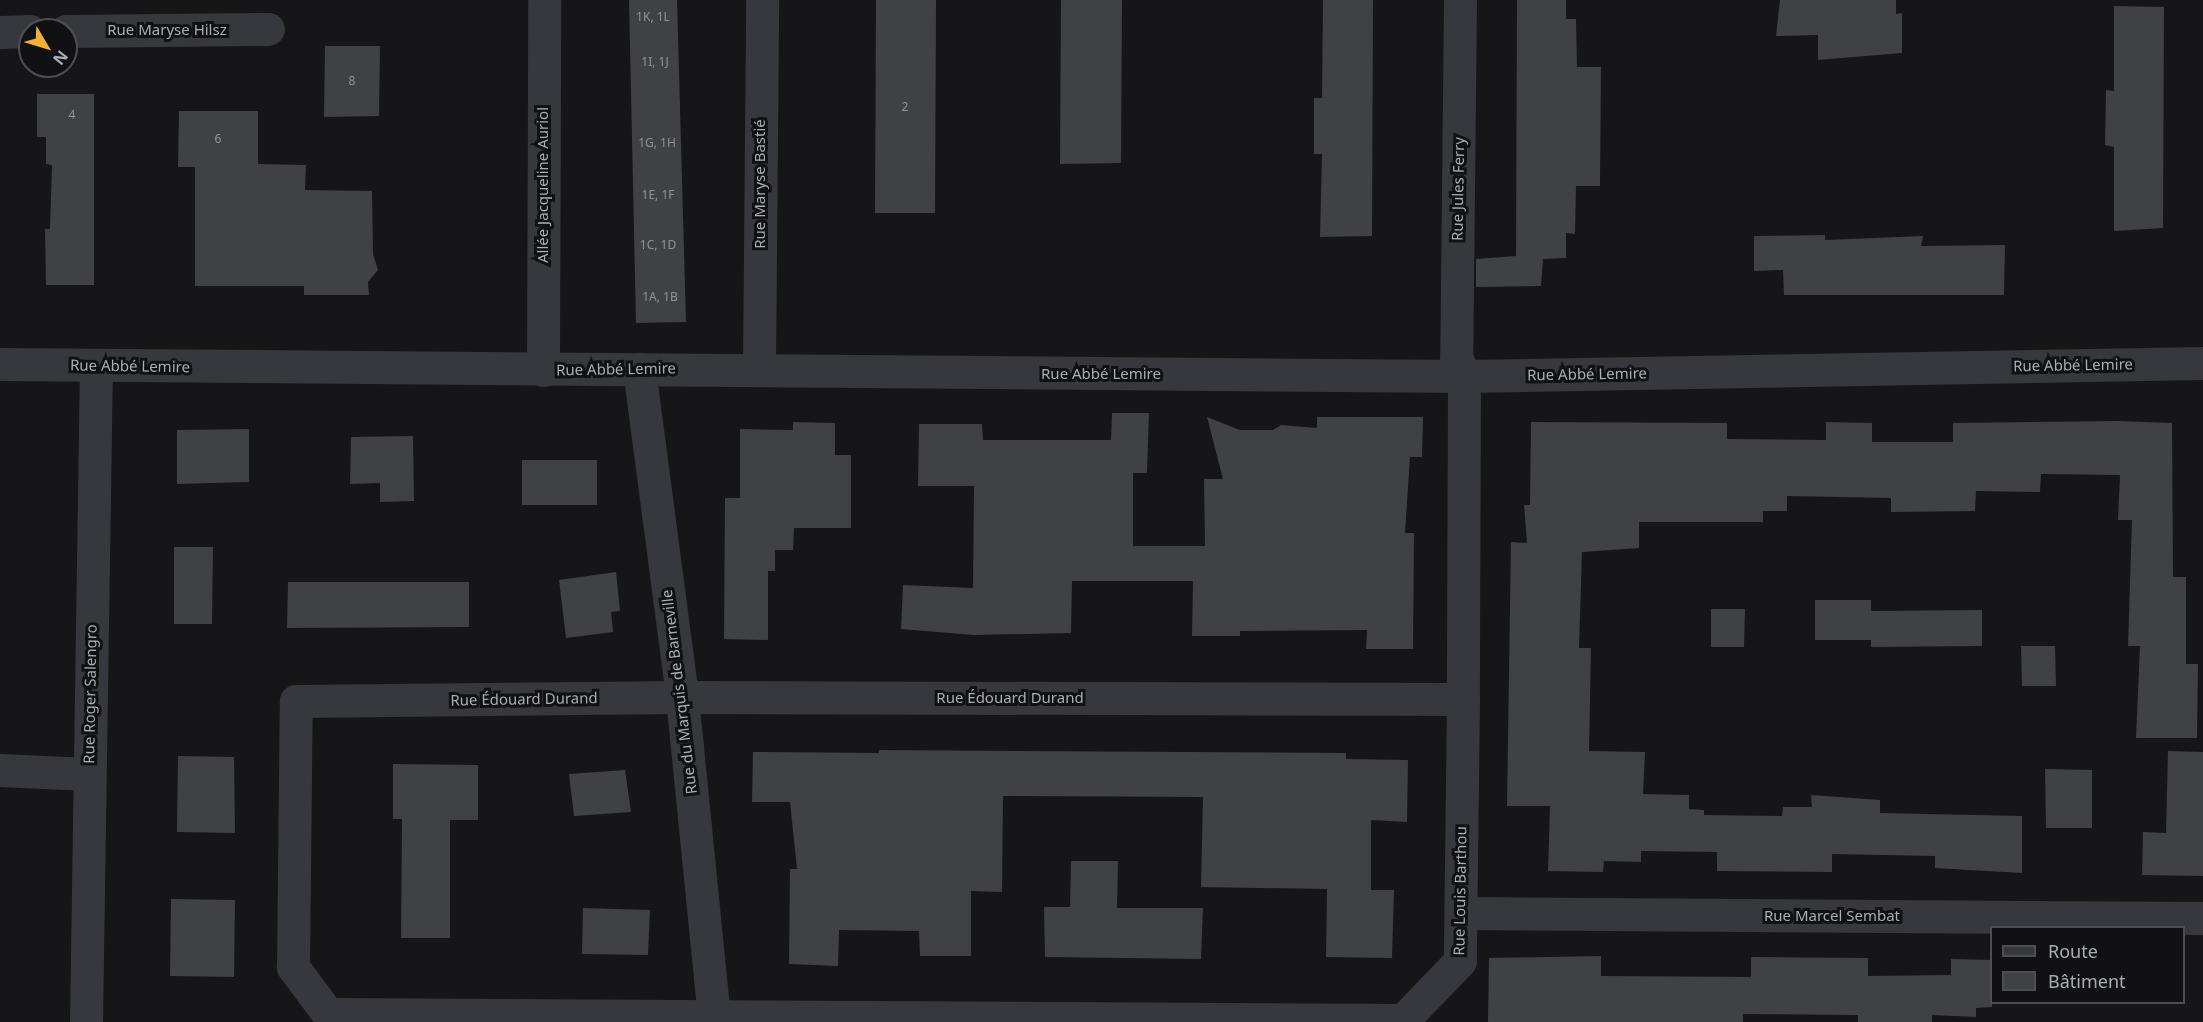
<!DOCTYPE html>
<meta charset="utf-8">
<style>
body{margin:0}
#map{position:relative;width:2203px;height:1022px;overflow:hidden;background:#161618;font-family:"Noto Sans",sans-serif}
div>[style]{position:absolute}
.building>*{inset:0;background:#404145}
.minor>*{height:33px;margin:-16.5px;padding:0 16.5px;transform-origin:16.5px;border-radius:16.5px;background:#37383d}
span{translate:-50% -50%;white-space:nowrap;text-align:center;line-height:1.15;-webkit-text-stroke:6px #111113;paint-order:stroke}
.number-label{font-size:12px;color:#8e929b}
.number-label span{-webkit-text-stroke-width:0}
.street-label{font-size:15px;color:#a8adb8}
.legend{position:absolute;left:1990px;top:926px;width:195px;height:78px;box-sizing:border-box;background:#111113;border:2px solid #4d4f55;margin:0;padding:8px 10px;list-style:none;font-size:18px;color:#a8adb8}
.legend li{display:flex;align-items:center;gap:12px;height:30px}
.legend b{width:30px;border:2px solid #4d4f55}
.north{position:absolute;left:18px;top:18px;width:60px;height:60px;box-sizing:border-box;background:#111113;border:2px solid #4d4f55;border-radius:50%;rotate:128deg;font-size:16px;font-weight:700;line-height:24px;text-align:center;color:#a8adb8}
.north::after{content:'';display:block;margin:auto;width:21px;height:27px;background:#f2b134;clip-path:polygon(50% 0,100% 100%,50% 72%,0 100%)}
</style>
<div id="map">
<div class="building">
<i style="clip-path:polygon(629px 0,677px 0,686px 322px,636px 323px)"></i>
<i style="clip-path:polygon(876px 0,936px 0,935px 213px,875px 213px)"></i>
<i style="clip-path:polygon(1061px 0,1122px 0,1121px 163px,1060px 164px)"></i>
<i style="clip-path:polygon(1323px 0,1373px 0,1372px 236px,1320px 237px,1322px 154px,1314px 154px,1314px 98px,1322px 98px)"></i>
<i style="clip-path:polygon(1517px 0,1566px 0,1566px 19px,1576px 19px,1577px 67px,1601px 67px,1600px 186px,1576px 186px,1575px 234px,1566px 233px,1566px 258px,1543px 259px,1541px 286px,1476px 287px,1476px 259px,1516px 256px)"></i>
<i style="clip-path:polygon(1780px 0,1896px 0,1896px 14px,1902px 13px,1902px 53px,1818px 60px,1818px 35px,1776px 36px)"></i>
<i style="clip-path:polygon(2114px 6px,2164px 7px,2163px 228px,2114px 231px,2114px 147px,2105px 145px,2106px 90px,2114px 91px)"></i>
<i style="clip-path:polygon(325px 46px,380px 46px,379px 116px,324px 117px)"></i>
<i style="clip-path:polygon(37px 94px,94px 94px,94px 285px,46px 285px,45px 229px,50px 229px,52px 165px,46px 164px,46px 137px,37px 137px)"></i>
<i style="clip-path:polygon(179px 111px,258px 111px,258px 164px,306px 165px,305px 190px,372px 191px,373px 254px,378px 270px,368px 282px,369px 295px,304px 295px,304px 286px,195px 286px,195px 167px,178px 167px)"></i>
<i style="clip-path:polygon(1825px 235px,1825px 240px,1923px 236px,1921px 246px,2005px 245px,2004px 295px,1784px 295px,1783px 270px,1754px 271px,1754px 236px)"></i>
<i style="clip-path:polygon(1112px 413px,1149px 413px,1147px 473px,1133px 473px,1133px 546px,1205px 546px,1204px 479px,1223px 479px,1207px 417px,1240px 430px,1273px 430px,1281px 425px,1317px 428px,1317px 417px,1423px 417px,1422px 457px,1410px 457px,1405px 533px,1414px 533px,1413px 649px,1366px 649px,1367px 630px,1240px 631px,1240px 636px,1192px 636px,1193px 581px,1072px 581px,1071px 633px,974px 635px,901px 629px,903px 585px,973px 588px,974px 486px,918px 486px,919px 424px,982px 424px,983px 440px,1111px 440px)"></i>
<i style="clip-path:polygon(2117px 421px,2172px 423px,2173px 577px,2186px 577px,2186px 664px,2198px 664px,2197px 738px,2136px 738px,2140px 646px,2128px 646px,2132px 520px,2118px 520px,2120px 475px,2041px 474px,2040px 492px,1976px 491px,1975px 511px,1891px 512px,1891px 498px,1787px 496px,1787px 511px,1763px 511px,1763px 522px,1639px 522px,1639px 548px,1582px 552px,1579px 648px,1591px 648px,1589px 751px,1645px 752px,1643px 794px,1689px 795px,1689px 809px,1704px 810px,1704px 815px,1782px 816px,1783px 807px,1812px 807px,1811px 795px,1880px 800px,1880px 813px,2022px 816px,2022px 873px,1935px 868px,1935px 856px,1832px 854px,1832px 872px,1717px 871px,1717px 852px,1641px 851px,1641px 862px,1604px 861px,1603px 872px,1548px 871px,1550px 806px,1507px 806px,1511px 542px,1527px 543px,1524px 505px,1530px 505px,1531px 422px,1727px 423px,1727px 439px,1826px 440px,1826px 422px,1872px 423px,1872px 442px,1953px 442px,1953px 423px)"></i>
<i style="clip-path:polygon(793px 422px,835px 423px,835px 455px,851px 455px,851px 528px,794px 528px,793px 550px,775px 550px,775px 571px,768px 571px,768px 640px,724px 639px,725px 498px,740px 498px,740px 429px,793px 430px)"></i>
<i style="clip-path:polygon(249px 429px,249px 482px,177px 484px,177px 430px)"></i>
<i style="clip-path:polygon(413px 436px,414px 501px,380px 502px,380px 483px,350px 484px,351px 437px)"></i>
<i style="clip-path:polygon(522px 460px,597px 460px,597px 505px,522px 505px)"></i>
<i style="clip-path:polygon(174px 547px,213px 547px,212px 624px,174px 624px)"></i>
<i style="clip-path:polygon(616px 572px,620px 611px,611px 612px,613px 632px,566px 638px,559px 580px)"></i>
<i style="clip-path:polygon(288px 582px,469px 582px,469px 627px,287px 628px)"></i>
<i style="clip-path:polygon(1815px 600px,1871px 600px,1871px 640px,1815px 640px)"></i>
<i style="clip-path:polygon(1711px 609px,1745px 609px,1744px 647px,1711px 647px)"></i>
<i style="clip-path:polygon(1982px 610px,1982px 646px,1871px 647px,1871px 611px)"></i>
<i style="clip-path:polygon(2021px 646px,2055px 646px,2056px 686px,2022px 686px)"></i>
<i style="clip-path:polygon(879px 750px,1346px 753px,1346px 759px,1408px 760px,1407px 822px,1371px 820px,1371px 890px,1394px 890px,1392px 958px,1326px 957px,1327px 889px,1201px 887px,1203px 797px,1003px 796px,1002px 892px,971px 891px,971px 956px,920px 956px,919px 931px,839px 930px,838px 966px,789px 964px,790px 869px,797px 869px,790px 802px,752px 802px,753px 752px,879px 753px)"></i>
<i style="clip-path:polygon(2168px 751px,2203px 752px,2203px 876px,2142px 875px,2143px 832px,2166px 833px)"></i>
<i style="clip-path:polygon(178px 756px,234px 757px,235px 833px,177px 832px)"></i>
<i style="clip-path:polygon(393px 764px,478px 765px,478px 820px,450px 820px,450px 938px,401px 938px,402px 819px,393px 819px)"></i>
<i style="clip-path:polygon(2045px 769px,2092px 770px,2092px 828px,2046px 828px)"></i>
<i style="clip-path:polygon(625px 770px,631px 812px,574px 816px,569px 774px)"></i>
<i style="clip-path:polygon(1071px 861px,1118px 861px,1117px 908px,1203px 908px,1201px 959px,1045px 957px,1044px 907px,1070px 907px)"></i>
<i style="clip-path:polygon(171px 899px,235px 900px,234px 977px,170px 976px)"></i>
<i style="clip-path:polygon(583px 908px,650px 910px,648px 955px,582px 954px)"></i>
<i style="clip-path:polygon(1601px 956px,1601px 976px,1751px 977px,1751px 957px,1868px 958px,1868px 976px,1951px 975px,1951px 959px,1992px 960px,1992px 1007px,1976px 1008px,1976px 1017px,1932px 1015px,1932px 1022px,1858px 1022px,1858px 1015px,1743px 1014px,1743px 1022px,1488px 1022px,1489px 958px)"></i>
</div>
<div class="minor">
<i style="left:1460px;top:0;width:357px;rotate:90.6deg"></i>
<i style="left:1456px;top:357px;width:21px;rotate:67deg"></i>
<i style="left:1464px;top:376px;width:323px;rotate:90.2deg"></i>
<i style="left:1463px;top:699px;width:262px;rotate:90.7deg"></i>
<i style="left:1460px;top:961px;width:82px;rotate:134deg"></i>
<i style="left:1403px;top:1020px;width:1075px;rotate:-179.68deg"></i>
<i style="left:328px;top:1014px;width:59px;rotate:-126.7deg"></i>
<i style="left:293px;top:967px;width:266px;rotate:-89.4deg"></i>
<i style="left:296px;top:701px;width:386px;rotate:-0.6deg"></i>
<i style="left:682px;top:697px;width:781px;rotate:0.15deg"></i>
<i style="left:66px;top:31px;width:202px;rotate:-0.6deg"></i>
<i style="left:0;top:32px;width:30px;rotate:-2deg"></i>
<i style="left:0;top:364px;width:1464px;rotate:0.47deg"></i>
<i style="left:1464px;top:376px;width:739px;rotate:-1.01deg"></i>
<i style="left:759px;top:368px;width:368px;rotate:-89.5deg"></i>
<i style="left:639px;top:369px;width:331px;rotate:82.5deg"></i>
<i style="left:682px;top:697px;width:321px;rotate:84.3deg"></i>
<i style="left:543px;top:370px;width:370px;rotate:-89.8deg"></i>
<i style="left:0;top:770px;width:88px;rotate:2.6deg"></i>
<i style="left:1461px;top:913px;width:742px;rotate:0.39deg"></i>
<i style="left:86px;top:1022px;width:656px;rotate:-89.13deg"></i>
</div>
<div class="number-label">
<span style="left:653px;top:17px">1K, 1L</span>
<span style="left:655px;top:62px">1I, 1J</span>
<span style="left:352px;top:81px">8</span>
<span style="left:905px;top:107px">2</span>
<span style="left:72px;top:115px">4</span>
<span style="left:218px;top:139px">6</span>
<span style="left:657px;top:143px">1G, 1H</span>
<span style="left:658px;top:195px">1E, 1F</span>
<span style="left:658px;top:245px">1C, 1D</span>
<span style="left:660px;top:297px">1A, 1B</span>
</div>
<div class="street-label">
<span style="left:167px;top:30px">Rue Maryse Hilsz</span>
<span style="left:760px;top:184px;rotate:-90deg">Rue Maryse Bastié</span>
<span style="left:543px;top:185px;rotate:-90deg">Allée Jacqueline Auriol</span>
<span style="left:1458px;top:189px;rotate:-89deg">Rue Jules Ferry</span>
<span style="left:2073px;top:365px;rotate:-1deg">Rue Abbé Lemire</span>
<span style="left:130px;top:366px;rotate:1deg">Rue Abbé Lemire</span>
<span style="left:616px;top:369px;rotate:-1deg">Rue Abbé Lemire</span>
<span style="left:1101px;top:374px">Rue Abbé Lemire</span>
<span style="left:1587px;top:374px;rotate:-1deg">Rue Abbé Lemire</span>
<span style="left:679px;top:692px;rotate:-97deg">Rue du Marquis de Barneville</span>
<span style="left:90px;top:694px;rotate:-89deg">Rue Roger Salengro</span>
<span style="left:1010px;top:698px">Rue Édouard Durand</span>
<span style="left:524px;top:699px;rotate:-1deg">Rue Édouard Durand</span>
<span style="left:1460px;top:891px;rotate:-89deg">Rue Louis Barthou</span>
<span style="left:1832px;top:916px">Rue Marcel Sembat</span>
</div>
<ul class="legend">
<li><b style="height:8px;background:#37383d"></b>Route</li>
<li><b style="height:16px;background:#404145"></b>Bâtiment</li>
</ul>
<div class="north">N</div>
</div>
